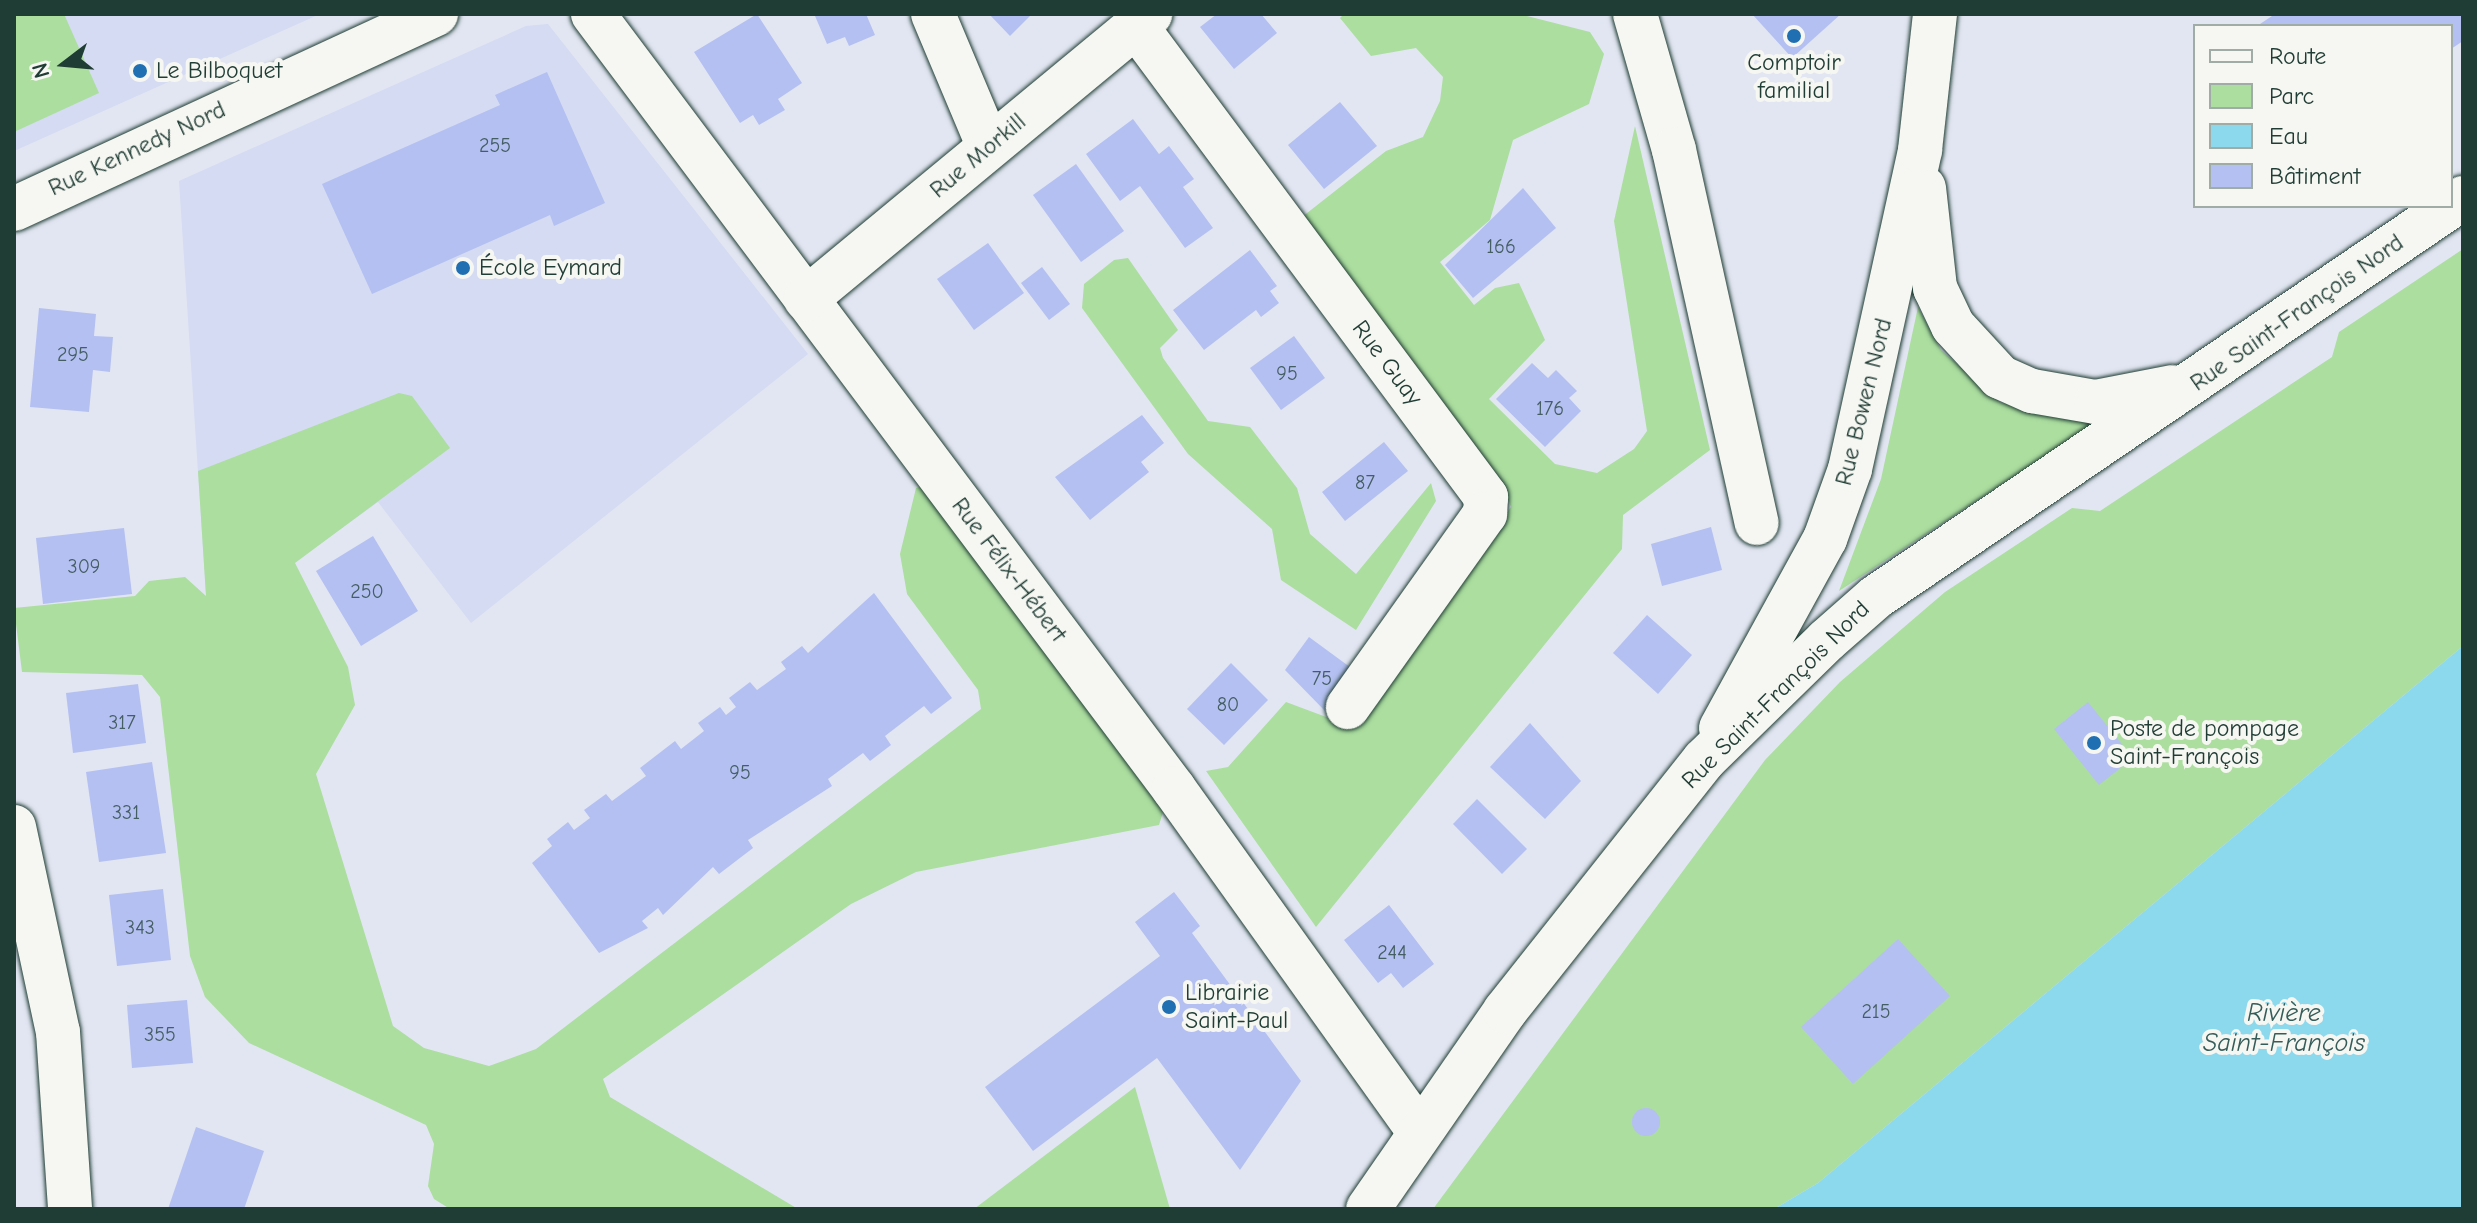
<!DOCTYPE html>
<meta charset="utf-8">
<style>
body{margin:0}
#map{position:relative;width:2477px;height:1223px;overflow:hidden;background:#e2e6f2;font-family:"Comic Neue",sans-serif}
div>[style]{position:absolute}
.built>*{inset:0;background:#d4dbf2}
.green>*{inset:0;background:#acde9f}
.water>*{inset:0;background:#8cd8ec}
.building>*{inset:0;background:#b4c0f1}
.round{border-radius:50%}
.roads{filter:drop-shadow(0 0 2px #1f3d34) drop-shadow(0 0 2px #1f3d34)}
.minor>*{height:44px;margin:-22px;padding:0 22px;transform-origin:22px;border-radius:22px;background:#f6f6f2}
.dots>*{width:22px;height:22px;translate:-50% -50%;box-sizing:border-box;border:4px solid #f6f6f2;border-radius:50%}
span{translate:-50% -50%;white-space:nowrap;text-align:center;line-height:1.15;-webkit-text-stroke:8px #f6f6f2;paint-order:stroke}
.number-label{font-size:20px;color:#445e63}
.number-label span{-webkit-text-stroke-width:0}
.poi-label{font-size:24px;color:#1f3d34}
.left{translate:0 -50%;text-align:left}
.street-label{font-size:24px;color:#1f3d34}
.water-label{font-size:26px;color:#355c59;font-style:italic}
.frame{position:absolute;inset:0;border:16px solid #1f3d34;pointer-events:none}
.legend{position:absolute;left:2193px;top:24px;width:260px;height:184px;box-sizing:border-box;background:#f6f6f2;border:2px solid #a0aca6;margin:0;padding:10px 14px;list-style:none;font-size:24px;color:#1f3d34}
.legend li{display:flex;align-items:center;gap:16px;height:40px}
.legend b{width:40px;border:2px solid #a0aca6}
.north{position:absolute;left:24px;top:24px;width:80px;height:80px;-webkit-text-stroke:6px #f6f6f2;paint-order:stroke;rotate:254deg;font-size:22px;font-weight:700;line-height:32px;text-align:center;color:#1f3d34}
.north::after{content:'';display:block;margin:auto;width:28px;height:36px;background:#1f3d34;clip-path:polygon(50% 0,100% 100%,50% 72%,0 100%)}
</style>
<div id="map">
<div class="built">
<i style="clip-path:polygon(14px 14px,320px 14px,14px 151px)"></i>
<i style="clip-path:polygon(548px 24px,808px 354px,471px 623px,378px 502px,208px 625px,179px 181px,526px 26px)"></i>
</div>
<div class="green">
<i style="clip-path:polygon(14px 14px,64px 14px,99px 93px,14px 132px)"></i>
<i style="clip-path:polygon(1344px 14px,1519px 14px,1590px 32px,1604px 54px,1589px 104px,1513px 140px,1490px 220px,1440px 262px,1474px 305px,1495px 288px,1519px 283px,1545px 340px,1489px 399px,1555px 464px,1597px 473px,1634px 449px,1647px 431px,1614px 221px,1635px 126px,1710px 450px,1623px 515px,1622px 549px,1316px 927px,1206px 771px,1228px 767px,1286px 702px,1353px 727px,1511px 507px,1503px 486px,1302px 217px,1386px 151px,1423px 137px,1440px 101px,1443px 77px,1416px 48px,1371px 56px,1340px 18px)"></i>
<i style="clip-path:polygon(2463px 249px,2463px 646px,1818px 1183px,1774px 1209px,1433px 1209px,1765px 760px,1840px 682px,1945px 592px,2072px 508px,2100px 511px,2332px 357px,2339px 332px)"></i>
<i style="clip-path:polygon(1128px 258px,1178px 330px,1160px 348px,1163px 358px,1208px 421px,1250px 427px,1297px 488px,1310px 534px,1356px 574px,1431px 483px,1436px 501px,1356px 630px,1281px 580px,1272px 529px,1188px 454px,1082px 308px,1084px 284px,1114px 260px)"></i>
<i style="clip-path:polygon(1918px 307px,1941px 350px,2001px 403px,2100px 420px,1839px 591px,1881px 479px)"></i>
<i style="clip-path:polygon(399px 393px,412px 396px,450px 448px,295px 563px,348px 667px,355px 705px,316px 774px,393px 1026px,424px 1048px,489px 1066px,536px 1049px,981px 709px,978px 690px,907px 594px,900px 554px,916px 488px,925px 486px,1163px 812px,1159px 825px,916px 872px,851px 904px,603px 1079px,610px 1097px,798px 1209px,450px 1209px,434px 1199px,428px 1186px,434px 1144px,426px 1125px,249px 1043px,205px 997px,190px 956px,160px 697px,142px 675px,22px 672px,14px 608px,135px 596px,149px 581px,185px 577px,206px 596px,198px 471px)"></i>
<i style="clip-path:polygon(1135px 1087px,1170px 1209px,974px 1209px)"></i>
</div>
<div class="water">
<i style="clip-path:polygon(2463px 646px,2463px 1209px,1774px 1209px,1818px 1183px)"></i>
</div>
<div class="building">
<i style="clip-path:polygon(757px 14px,802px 83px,778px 99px,785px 110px,759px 125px,753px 115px,740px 123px,694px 52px)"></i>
<i style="clip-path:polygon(866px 14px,875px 35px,849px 46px,845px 37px,827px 44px,815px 16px)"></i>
<i style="clip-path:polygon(989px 14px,1032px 14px,1010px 36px)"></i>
<i style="clip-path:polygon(1217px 14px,1261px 14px,1277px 33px,1234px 69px,1200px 27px)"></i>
<i style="clip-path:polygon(1752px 14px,1841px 14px,1792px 58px)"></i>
<i style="clip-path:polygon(2275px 14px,2463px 14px,2463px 41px,2451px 49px,2451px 26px,2257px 26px)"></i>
<i style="clip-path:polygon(547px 72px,605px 203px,554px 226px,550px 215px,372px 294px,322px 184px,500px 105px,495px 95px)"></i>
<i style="clip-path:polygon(1340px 102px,1377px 146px,1324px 189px,1288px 145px)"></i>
<i style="clip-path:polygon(1133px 119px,1159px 154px,1169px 146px,1194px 179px,1183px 187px,1213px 228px,1185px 248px,1140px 186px,1120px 201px,1086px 154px)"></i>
<i style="clip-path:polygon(1076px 164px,1124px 231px,1081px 262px,1033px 195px)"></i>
<i style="clip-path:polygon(1523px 188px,1556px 228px,1473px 298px,1445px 265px)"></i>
<i style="clip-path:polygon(988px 243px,1024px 293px,974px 330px,937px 279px)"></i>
<i style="clip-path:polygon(1250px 250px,1277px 286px,1270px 291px,1279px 303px,1261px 317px,1256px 310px,1204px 350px,1173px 310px)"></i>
<i style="clip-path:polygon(1042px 267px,1070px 304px,1049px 320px,1021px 283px)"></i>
<i style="clip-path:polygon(39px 308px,96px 314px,94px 336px,113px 337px,110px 372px,93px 370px,89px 412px,30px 407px)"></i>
<i style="clip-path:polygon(1294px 336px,1325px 378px,1281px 410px,1250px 368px)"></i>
<i style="clip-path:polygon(1532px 363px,1548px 378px,1556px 370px,1577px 391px,1569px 398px,1581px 411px,1545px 447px,1496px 399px)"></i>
<i style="clip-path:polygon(1142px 415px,1164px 443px,1141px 462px,1149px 472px,1090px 520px,1055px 477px)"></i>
<i style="clip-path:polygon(1384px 442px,1408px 471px,1345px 521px,1322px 492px)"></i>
<i style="clip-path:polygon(1711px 527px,1722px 570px,1662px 586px,1651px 544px)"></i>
<i style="clip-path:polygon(124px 528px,132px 594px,43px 604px,36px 538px)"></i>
<i style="clip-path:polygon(373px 536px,418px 611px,361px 646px,316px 571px)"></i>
<i style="clip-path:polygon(874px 593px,952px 698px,931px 714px,924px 706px,885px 736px,891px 745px,870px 761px,863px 753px,828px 779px,832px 786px,748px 840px,753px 848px,719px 874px,713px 867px,663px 915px,658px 908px,642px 921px,648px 928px,599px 953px,532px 863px,552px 846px,547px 839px,568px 822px,574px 830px,590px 818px,584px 810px,606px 794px,612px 801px,646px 776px,640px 768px,675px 741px,681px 749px,704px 731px,698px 723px,720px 707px,726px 715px,736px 707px,729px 698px,750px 682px,757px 690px,786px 669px,781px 662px,802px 646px,808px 653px)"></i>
<i style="clip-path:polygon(1647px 615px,1692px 655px,1658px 694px,1613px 653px)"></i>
<i style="clip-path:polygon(1309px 637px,1354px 670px,1325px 711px,1285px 670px)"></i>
<i style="clip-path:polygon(1231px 663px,1268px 700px,1224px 745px,1187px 709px)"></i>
<i style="clip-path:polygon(138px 684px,146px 743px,73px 753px,66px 693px)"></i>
<i style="clip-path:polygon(2088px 702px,2133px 758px,2099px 785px,2054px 729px)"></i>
<i style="clip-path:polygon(1530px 723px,1581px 781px,1545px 819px,1490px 767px)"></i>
<i style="clip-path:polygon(152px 762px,166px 853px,99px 862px,86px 772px)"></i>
<i style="clip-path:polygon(1477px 799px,1527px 849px,1502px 874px,1453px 824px)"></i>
<i style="clip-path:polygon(163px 889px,171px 960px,117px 966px,109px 895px)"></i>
<i style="clip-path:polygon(1174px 892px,1200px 926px,1192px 933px,1301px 1081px,1240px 1170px,1157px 1058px,1033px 1151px,985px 1087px,1160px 956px,1135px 922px)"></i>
<i style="clip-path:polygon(1389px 905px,1434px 964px,1403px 988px,1391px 973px,1378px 983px,1344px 940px)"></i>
<i style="clip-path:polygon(1898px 939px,1950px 996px,1853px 1084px,1801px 1027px)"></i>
<i style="clip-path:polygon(187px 1000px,193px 1063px,132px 1068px,127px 1005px)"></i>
<i class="round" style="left:1632px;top:1108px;width:28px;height:28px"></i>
<i style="clip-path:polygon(196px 1127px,264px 1151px,244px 1209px,168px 1209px)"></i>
</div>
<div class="roads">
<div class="minor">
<i style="left:593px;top:14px;width:969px;rotate:53.14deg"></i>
<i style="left:1174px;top:789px;width:419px;rotate:54.4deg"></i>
<i style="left:933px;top:14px;width:144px;rotate:67.2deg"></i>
<i style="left:1635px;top:14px;width:141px;rotate:74deg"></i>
<i style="left:1674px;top:150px;width:382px;rotate:77.5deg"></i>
<i style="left:1136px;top:26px;width:587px;rotate:53.38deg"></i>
<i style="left:1486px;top:497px;width:17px;rotate:93deg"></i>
<i style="left:1485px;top:514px;width:237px;rotate:125.4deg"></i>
<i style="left:1924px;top:188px;width:101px;rotate:83.7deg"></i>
<i style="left:1935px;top:288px;width:42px;rotate:64.7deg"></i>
<i style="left:1953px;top:326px;width:69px;rotate:47.3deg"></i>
<i style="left:2000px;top:377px;width:35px;rotate:24deg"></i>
<i style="left:2032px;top:391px;width:65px;rotate:9.8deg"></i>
<i style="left:2096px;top:402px;width:78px;rotate:-11deg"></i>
<i style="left:14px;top:209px;width:465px;rotate:-24.8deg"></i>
<i style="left:806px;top:299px;width:447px;rotate:-39.6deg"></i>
<i style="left:1721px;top:728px;width:216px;rotate:-61.2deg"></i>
<i style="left:1825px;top:539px;width:74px;rotate:-70.3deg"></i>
<i style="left:1850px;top:469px;width:327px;rotate:-77.6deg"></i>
<i style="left:1920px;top:150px;width:137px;rotate:-83.7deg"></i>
<i style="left:14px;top:827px;width:210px;rotate:77.9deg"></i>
<i style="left:58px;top:1032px;width:177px;rotate:86.1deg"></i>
<i style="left:1368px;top:1209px;width:241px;rotate:-55.3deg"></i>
<i style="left:1505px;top:1011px;width:320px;rotate:-51.6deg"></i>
<i style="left:1704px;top:760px;width:172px;rotate:-44.3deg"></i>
<i style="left:1827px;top:640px;width:65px;rotate:-41.3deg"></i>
<i style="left:1876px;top:597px;width:710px;rotate:-34.21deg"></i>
</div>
</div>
<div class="dots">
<i style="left:1794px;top:36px;background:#1f6fb2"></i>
<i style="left:140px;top:71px;background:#1f6fb2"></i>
<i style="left:463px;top:268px;background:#1f6fb2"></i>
<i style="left:2094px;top:743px;background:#1f6fb2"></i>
<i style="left:1169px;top:1007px;background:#1f6fb2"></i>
</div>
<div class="number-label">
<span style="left:495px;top:145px">255</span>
<span style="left:1501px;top:246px">166</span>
<span style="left:73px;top:354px">295</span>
<span style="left:1287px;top:373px">95</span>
<span style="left:1550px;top:408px">176</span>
<span style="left:1365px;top:482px">87</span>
<span style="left:84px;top:566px">309</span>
<span style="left:367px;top:591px">250</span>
<span style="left:1322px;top:678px">75</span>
<span style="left:1228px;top:704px">80</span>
<span style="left:122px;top:722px">317</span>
<span style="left:740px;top:772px">95</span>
<span style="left:126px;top:812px">331</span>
<span style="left:140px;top:927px">343</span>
<span style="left:1392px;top:952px">244</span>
<span style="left:1876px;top:1011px">215</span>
<span style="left:160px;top:1034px">355</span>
</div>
<div class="poi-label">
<span style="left:1794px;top:77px">Comptoir<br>familial</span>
<span class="left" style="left:156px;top:71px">Le Bilboquet</span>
<span class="left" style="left:479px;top:268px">École Eymard</span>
<span class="left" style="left:2110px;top:743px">Poste de pompage<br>Saint-François</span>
<span class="left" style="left:1185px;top:1007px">Librairie<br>Saint-Paul</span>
</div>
<div class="street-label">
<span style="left:137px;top:149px;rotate:-25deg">Rue Kennedy Nord</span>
<span style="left:978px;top:156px;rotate:-40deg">Rue Morkill</span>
<span style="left:2297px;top:313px;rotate:-35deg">Rue Saint-François Nord</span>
<span style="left:1387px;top:363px;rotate:53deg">Rue Guay</span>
<span style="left:1864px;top:402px;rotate:-76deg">Rue Bowen Nord</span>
<span style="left:1009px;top:570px;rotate:53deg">Rue Félix-Hébert</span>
<span style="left:1776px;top:695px;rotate:-45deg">Rue Saint-François Nord</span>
</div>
<div class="water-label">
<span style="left:2284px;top:1029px">Rivière<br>Saint-François</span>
</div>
<div class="frame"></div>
<ul class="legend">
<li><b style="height:10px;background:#f6f6f2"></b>Route</li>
<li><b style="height:22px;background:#acde9f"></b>Parc</li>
<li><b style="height:22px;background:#8cd8ec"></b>Eau</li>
<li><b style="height:22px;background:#b4c0f1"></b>Bâtiment</li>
</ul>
<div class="north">N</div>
</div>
